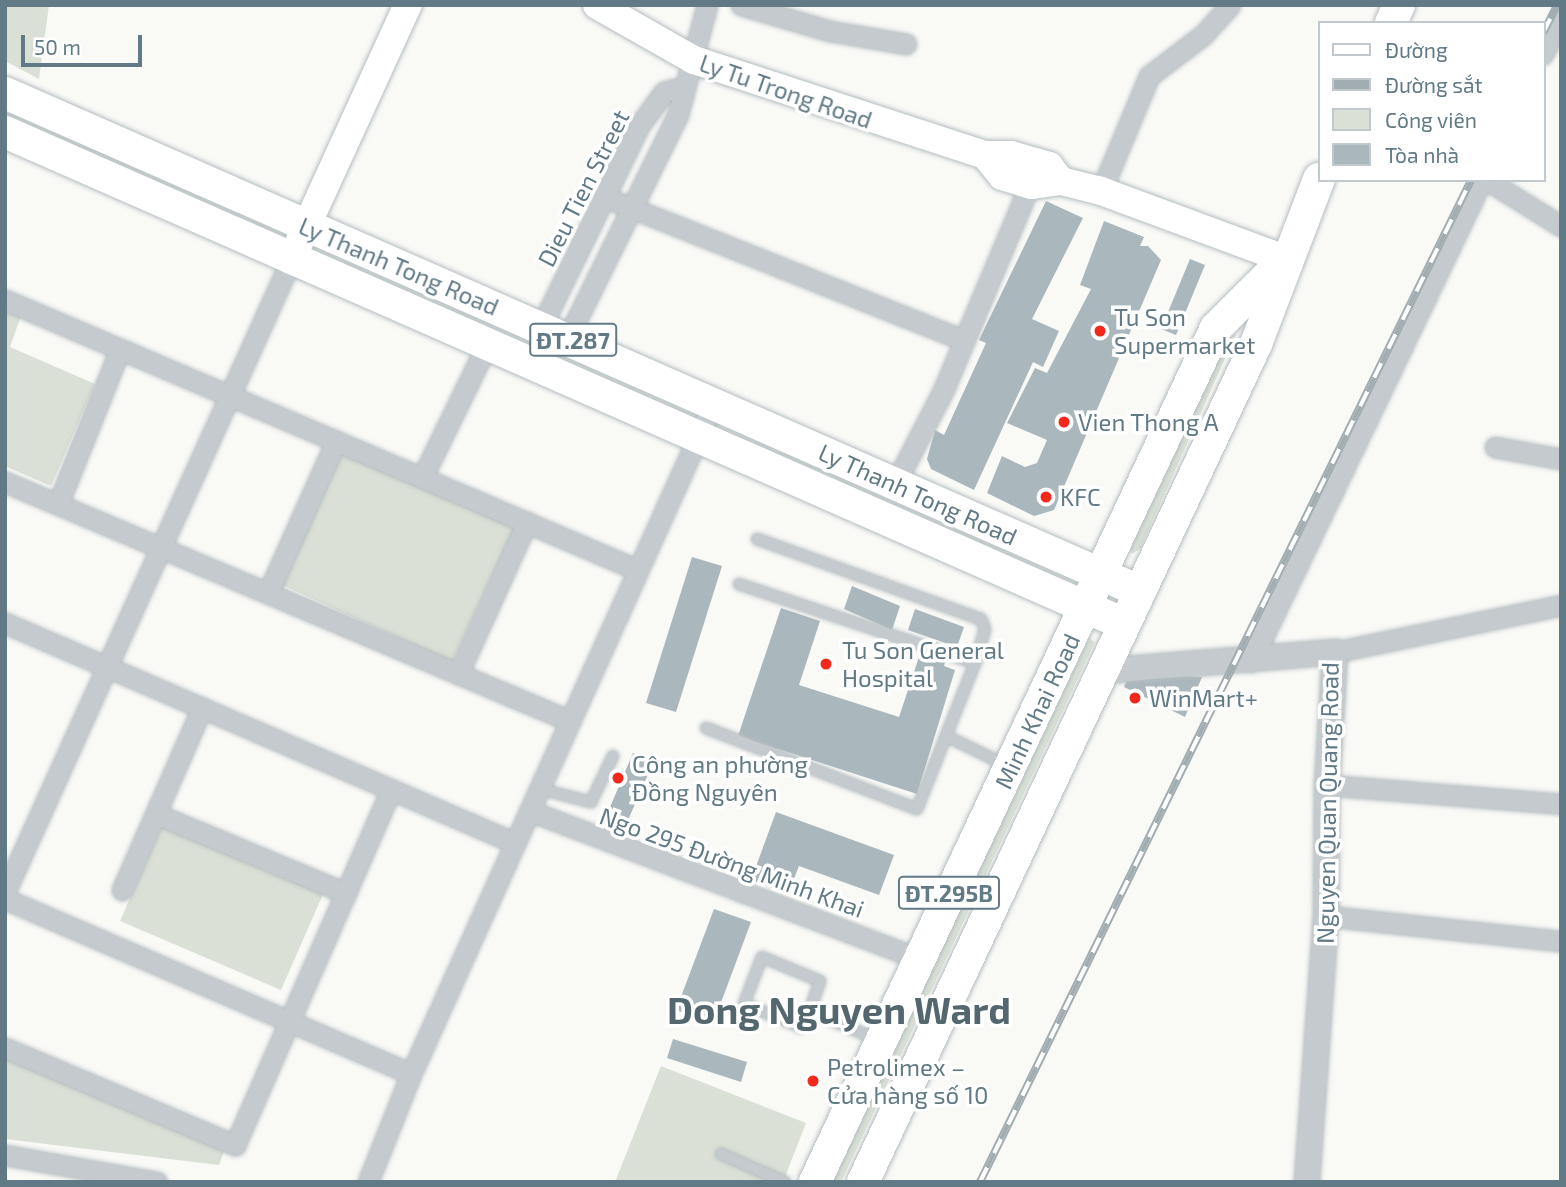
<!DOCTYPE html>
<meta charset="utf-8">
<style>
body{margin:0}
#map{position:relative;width:1566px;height:1187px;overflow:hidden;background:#f9f9f6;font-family:"Exo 2",sans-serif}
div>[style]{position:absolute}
.green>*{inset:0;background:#dae0d5}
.building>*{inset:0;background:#aab7bc}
.roads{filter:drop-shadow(0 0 2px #b4bdc0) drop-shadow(0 0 2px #b4bdc0)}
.service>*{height:10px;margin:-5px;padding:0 5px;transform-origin:5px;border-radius:5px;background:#c4cacd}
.minor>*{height:19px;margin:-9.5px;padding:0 9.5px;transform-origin:9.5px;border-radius:9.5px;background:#c4cacd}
.tertiary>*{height:24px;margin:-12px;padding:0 12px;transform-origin:12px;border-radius:12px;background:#c4cacd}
.secondary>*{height:28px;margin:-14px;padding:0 14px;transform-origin:14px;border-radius:14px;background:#fff}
.primary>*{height:32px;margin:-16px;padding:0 16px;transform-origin:16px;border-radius:16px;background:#fff}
.rail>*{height:8px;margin-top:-4px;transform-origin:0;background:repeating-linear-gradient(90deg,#fff 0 16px,#a2adb1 0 32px);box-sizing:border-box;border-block:2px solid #a2adb1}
.dots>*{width:19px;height:19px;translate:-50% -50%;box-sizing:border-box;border:4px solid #fff;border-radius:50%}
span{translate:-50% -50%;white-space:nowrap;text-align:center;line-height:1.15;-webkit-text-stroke:7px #fff;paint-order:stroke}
.shield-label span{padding:2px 5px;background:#fff;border:2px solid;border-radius:5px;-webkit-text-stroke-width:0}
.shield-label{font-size:23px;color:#617a85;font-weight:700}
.street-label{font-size:24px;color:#617a85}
.poi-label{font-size:24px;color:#617a85}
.left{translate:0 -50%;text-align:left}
.town-label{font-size:38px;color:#54676f;font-weight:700}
.frame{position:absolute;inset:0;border:7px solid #617a85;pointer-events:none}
.legend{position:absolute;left:1318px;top:21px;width:228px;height:161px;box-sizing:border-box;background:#fff;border:2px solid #c0cace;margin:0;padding:9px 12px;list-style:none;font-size:21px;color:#617a85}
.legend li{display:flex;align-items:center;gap:14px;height:35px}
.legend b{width:35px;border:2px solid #c0cace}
.scale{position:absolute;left:21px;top:35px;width:121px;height:32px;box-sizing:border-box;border:4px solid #617a85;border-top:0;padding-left:9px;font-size:21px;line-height:24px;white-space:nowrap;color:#617a85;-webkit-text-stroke:5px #fff;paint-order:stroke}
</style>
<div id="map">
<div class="green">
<i style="clip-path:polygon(5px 5px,49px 5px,39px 79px,5px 61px)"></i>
<i style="clip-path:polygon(5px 304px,23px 310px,10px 347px,95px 384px,51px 486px,5px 466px)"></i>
<i style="clip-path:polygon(1236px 334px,1140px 549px,1132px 554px,1130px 548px,1229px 338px)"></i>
<i style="clip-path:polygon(343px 449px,515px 527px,452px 662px,280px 584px)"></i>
<i style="clip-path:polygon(1089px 638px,1095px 642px,841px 1182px,831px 1182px)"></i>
<i style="clip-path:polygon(163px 823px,324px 892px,281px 990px,120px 921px)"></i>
<i style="clip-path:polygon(5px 1054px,225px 1148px,219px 1165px,5px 1139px)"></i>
<i style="clip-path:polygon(661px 1066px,806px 1123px,783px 1182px,615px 1182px)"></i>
</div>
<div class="building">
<i style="clip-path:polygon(1046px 201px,1083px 218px,1032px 319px,1059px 331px,1043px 367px,1033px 362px,974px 490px,931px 469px,927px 459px,935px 430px,944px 435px,986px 343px,979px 340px)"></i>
<i style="clip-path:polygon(1104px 221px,1144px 237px,1140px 246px,1148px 246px,1161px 260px,1054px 510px,1034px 516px,987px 493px,1002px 456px,1025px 467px,1037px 463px,1047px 440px,1007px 423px,1035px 368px,1047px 373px,1091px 289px,1080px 285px)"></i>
<i style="clip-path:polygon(1190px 259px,1205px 265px,1176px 335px,1161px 329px)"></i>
<i style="clip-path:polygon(692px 557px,722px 566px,676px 712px,646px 703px)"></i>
<i style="clip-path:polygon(852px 586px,900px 606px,892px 630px,844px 609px)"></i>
<i style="clip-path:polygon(781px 608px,820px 621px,799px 685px,899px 717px,919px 657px,945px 662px,944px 666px,955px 670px,917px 794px,738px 736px)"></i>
<i style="clip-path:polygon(915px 609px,964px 627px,957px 647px,908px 630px)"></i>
<i style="clip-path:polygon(1130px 674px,1202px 677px,1185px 717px,1124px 687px)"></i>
<i style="clip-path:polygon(633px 753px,654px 761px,628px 820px,608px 812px)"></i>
<i style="clip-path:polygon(776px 812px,894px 855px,879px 895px,799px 866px,788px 894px,751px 880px)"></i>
<i style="clip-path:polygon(714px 909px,751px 922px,713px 1024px,676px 1010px)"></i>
<i style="clip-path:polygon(673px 1039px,747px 1062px,741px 1082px,667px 1058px)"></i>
</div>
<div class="roads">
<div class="service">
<i style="left:757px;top:539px;width:238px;rotate:19.7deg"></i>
<i style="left:981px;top:619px;width:11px;rotate:68deg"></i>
<i style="left:985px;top:629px;width:35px;rotate:106deg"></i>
<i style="left:975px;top:663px;width:79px;rotate:111.7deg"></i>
<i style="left:739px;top:584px;width:249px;rotate:18.5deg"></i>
<i style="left:706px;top:728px;width:226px;rotate:21deg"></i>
<i style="left:917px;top:809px;width:79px;rotate:-68.3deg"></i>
<i style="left:946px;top:736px;width:67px;rotate:25.8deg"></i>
<i style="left:540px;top:789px;width:53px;rotate:14.3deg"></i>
<i style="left:591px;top:802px;width:51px;rotate:-64.4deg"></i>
<i style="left:810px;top:1010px;width:19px;rotate:115deg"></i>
<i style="left:802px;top:1027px;width:62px;rotate:-158.4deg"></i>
<i style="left:744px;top:1004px;width:50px;rotate:-69deg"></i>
<i style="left:762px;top:957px;width:63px;rotate:22.5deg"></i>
<i style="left:820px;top:981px;width:31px;rotate:109deg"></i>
<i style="left:810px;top:1010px;width:73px;rotate:24.1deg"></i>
<i style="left:721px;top:1154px;width:70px;rotate:23.6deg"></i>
</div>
<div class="minor">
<i style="left:741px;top:5px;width:93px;rotate:16.3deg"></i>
<i style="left:830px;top:31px;width:77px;rotate:9.7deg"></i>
<i style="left:1543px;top:54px;width:39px;rotate:-63deg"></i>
<i style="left:1487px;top:180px;width:87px;rotate:31.9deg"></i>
<i style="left:1101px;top:191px;width:125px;rotate:-67.3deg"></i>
<i style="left:1149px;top:76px;width:68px;rotate:-37.2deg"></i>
<i style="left:1203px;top:35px;width:40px;rotate:-48deg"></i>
<i style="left:604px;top:197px;width:386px;rotate:21.7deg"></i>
<i style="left:5px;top:300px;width:688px;rotate:23.1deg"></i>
<i style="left:542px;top:325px;width:221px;rotate:-64deg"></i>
<i style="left:639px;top:126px;width:42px;rotate:-53.7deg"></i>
<i style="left:664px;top:92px;width:20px;rotate:-15deg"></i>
<i style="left:568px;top:337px;width:249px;rotate:-63.7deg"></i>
<i style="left:678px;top:114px;width:113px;rotate:-75.1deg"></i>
<i style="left:1495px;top:447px;width:67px;rotate:10.3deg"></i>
<i style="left:422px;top:478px;width:148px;rotate:-64deg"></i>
<i style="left:5px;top:482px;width:613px;rotate:22.93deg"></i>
<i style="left:895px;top:484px;width:105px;rotate:-62.7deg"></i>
<i style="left:943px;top:391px;width:225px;rotate:-67.2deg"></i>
<i style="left:58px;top:504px;width:167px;rotate:-68.2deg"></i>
<i style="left:268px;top:593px;width:167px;rotate:-65.9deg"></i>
<i style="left:5px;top:623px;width:555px;rotate:23.33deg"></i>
<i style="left:1335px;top:652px;width:231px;rotate:-11.7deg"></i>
<i style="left:1251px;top:662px;width:534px;rotate:-64.39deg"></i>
<i style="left:458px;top:674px;width:167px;rotate:-65.6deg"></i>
<i style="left:1327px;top:785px;width:235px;rotate:4.6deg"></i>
<i style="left:530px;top:811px;width:414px;rotate:20.8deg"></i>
<i style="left:156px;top:814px;width:206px;rotate:22.6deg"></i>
<i style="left:122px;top:890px;width:199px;rotate:-66.3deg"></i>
<i style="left:5px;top:892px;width:694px;rotate:-65.65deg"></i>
<i style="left:5px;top:899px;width:442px;rotate:23.3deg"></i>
<i style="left:1326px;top:916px;width:236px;rotate:6.1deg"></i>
<i style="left:5px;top:1048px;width:250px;rotate:22.9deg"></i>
<i style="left:235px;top:1145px;width:388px;rotate:-66.3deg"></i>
<i style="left:5px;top:1155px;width:154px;rotate:10.1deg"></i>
<i style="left:368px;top:1182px;width:116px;rotate:-68.3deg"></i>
<i style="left:411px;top:1074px;width:735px;rotate:-65.74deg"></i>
</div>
<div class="tertiary">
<i style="left:1103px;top:671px;width:233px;rotate:-4.7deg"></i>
<i style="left:1335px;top:652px;width:133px;rotate:93.4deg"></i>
<i style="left:1327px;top:785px;width:131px;rotate:90.4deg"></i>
<i style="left:1326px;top:916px;width:267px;rotate:94.1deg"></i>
</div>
<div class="secondary">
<i style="left:597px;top:5px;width:112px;rotate:29.6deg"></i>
<i style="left:694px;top:60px;width:306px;rotate:18.1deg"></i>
<i style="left:985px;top:155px;width:26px"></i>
<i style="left:1011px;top:155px;width:40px;rotate:16deg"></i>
<i style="left:1049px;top:166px;width:19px;rotate:51deg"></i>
<i style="left:985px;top:155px;width:27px;rotate:51deg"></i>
<i style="left:1002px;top:176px;width:31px;rotate:17deg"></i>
<i style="left:1032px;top:185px;width:29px;rotate:-8deg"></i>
<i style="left:1061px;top:181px;width:41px;rotate:14deg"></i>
<i style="left:1101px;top:191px;width:196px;rotate:20.3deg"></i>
<i style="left:291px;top:260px;width:281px;rotate:-65.4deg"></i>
</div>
<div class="primary">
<i style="left:1391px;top:23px;width:20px;rotate:-66deg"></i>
<i style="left:5px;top:93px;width:1239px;rotate:23.71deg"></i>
<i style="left:5px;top:132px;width:1222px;rotate:23.73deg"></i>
<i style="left:815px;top:1182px;width:943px;rotate:-64.85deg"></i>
<i style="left:1216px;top:328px;width:89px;rotate:-45deg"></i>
<i style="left:863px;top:1182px;width:926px;rotate:-64.87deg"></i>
<i style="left:1256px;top:344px;width:177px;rotate:-69.1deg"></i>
</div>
</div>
<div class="rail">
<i style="left:1543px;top:33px;width:31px;rotate:-63deg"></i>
<i style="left:980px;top:1182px;width:1116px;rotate:-63.89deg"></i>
</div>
<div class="dots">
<i style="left:1100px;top:331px;background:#f4291b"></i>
<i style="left:1064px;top:422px;background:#f4291b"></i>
<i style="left:1046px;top:497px;background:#f4291b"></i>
<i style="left:826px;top:664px;background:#f4291b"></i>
<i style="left:1135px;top:698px;background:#f4291b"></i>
<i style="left:618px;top:778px;background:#f4291b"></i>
<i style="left:813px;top:1081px;background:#f4291b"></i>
</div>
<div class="shield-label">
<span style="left:573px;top:340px">ĐT.287</span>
<span style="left:949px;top:893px">ĐT.295B</span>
</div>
<div class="street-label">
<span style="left:786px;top:91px;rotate:19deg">Ly Tu Trong Road</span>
<span style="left:583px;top:188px;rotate:-63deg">Dieu Tien Street</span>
<span style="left:399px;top:266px;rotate:23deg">Ly Thanh Tong Road</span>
<span style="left:918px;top:494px;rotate:24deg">Ly Thanh Tong Road</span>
<span style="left:1037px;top:711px;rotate:-65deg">Minh Khai Road</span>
<span style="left:1327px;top:803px;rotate:-89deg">Nguyen Quan Quang Road</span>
<span style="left:732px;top:862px;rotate:20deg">Ngo 295 Đường Minh Khai</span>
</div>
<div class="poi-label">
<span class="left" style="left:1114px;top:331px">Tu Son<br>Supermarket</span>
<span class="left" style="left:1078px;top:422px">Vien Thong A</span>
<span class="left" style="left:1060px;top:497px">KFC</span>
<span class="left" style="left:842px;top:664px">Tu Son General<br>Hospital</span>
<span class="left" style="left:1149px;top:698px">WinMart+</span>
<span class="left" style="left:632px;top:778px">Công an phường<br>Đồng Nguyên</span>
<span class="left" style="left:827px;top:1081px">Petrolimex –<br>Cửa hàng số 10</span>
</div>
<div class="town-label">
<span style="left:839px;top:1010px">Dong Nguyen Ward</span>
</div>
<div class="frame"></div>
<ul class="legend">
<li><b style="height:9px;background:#fff"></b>Đường</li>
<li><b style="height:9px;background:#a2adb1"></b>Đường sắt</li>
<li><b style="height:19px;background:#dae0d5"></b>Công viên</li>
<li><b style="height:19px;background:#aab7bc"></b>Tòa nhà</li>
</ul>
<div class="scale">50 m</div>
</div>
